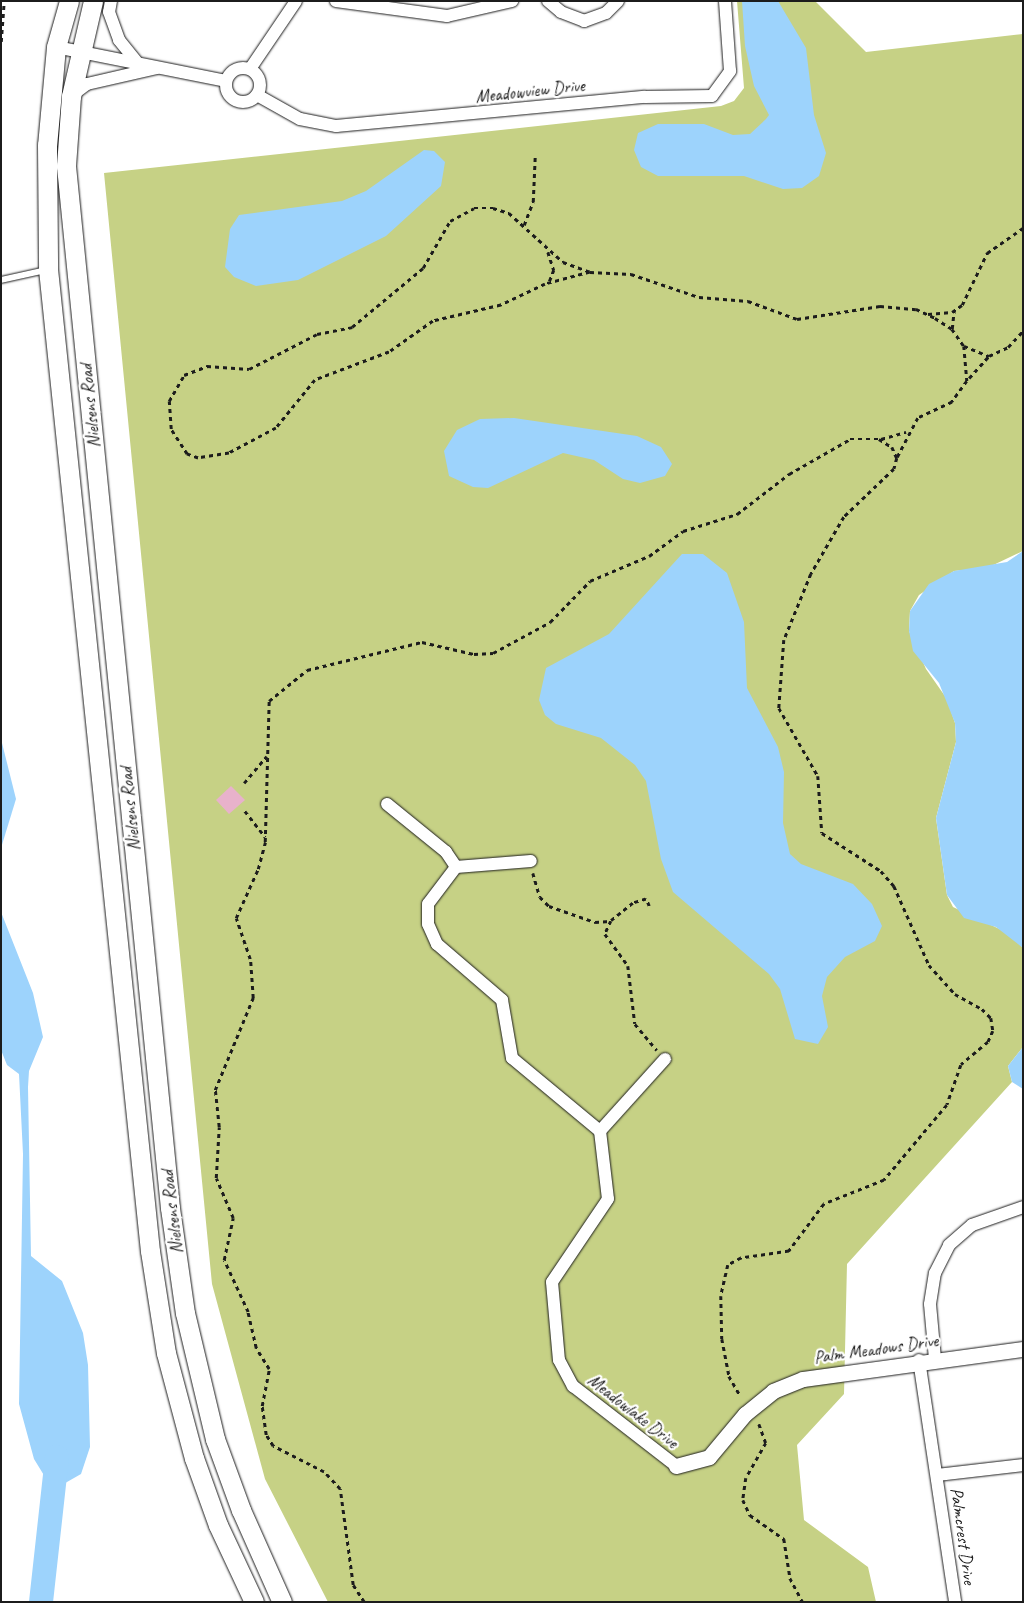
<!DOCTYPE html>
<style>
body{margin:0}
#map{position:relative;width:1024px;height:1603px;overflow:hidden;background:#fff;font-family:Caveat,sans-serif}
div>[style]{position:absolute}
.green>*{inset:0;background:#c6d185}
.water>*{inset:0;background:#9dd3fc}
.river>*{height:24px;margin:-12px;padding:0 12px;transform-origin:12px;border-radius:12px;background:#9dd3fc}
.building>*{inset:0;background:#e8b2cb}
.path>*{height:2.5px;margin-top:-1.25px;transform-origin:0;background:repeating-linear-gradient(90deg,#1c1c1c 0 4px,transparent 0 8px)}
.roads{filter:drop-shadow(0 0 1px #1c1c1c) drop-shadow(0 0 1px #1c1c1c)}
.service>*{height:6px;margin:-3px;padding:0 3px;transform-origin:3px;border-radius:3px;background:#fff}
.minor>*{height:12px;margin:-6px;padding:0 6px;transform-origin:6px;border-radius:6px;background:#fff}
.minor>.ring{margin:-6px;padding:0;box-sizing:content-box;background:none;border:12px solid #fff;border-radius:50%}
.tertiary>*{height:15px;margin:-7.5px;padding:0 7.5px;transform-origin:7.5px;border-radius:7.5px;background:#fff}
.primary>*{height:19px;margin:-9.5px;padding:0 9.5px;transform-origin:9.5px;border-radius:9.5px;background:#fff}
span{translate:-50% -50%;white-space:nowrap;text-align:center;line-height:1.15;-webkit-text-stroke:4.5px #fff;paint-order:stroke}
.street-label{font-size:18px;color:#1c1c1c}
.frame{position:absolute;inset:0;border:2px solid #1c1c1c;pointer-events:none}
</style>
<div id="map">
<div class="green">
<i style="clip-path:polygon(737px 1px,815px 1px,866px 52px,1023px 34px,1023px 551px,987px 568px,954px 571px,919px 595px,910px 611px,909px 631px,926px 669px,947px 699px,955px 723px,956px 742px,936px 818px,947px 895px,953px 907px,1010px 934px,1023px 948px,1023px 1047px,1008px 1066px,1012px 1082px,847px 1264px,844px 1394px,797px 1445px,804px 1520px,868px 1567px,876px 1602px,328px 1602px,265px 1479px,212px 1284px,104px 173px,721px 106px,734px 101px,744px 88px)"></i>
</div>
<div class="water">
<i style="clip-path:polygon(742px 1px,778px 1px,806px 48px,814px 115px,826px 153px,819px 176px,802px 188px,783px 189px,744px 176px,658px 176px,641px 167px,634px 150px,638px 133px,658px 124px,704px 124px,733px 135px,750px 134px,766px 119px,769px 115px,754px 86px,745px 46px)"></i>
<i style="clip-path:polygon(424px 150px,434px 151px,445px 162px,441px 186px,386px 236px,298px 280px,256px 286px,234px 277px,225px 267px,230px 229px,239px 215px,342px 201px,366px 191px)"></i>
<i style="clip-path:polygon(514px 418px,637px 436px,661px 447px,672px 464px,665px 476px,640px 483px,623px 479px,594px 460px,563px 453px,488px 488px,473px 487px,449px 476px,444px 451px,457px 430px,480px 419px)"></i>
<i style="clip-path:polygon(1023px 551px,1023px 948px,996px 927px,964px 918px,947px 895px,936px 818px,956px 742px,955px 723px,939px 683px,913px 651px,909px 631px,910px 611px,929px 584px,954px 571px,1007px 562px)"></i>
<i style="clip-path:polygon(682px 554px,703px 554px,727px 573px,744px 622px,747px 688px,778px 747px,784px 772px,783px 823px,790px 854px,801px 864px,853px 884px,872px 904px,882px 926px,875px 941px,845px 957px,827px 977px,822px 996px,828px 1027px,818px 1044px,795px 1039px,780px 989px,769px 974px,673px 892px,661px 859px,646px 781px,635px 765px,601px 738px,556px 724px,545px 715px,539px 700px,546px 668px,609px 634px)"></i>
<i style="clip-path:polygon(1px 739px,16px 799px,1px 848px)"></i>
<i style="clip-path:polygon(1px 912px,33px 993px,43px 1037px,29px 1071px,28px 1087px,31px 1256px,62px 1281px,83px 1333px,88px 1365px,90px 1447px,81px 1474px,53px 1490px,34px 1459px,19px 1404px,23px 1154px,19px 1074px,7px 1065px,1px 1050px)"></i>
<i style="clip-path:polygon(1023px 1047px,1023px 1089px,1012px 1082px,1008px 1066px)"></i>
</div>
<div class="river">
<i style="left:41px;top:1602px;width:146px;rotate:-83.7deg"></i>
</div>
<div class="building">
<i style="clip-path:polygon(231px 786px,245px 800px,229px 814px,216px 800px)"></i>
</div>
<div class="path">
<i style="left:1px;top:42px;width:41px;rotate:-85.8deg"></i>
<i style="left:524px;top:225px;width:25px;rotate:-69deg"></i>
<i style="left:533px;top:202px;width:46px;rotate:-87.5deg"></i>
<i style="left:548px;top:252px;width:19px;rotate:72deg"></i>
<i style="left:554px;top:270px;width:14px;rotate:111deg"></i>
<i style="left:590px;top:272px;width:47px;rotate:165.1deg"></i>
<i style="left:545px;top:284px;width:49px;rotate:154.5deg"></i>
<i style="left:501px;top:305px;width:70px;rotate:166.8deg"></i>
<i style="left:433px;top:321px;width:54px;rotate:144.8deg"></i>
<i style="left:389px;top:352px;width:79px;rotate:159.3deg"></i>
<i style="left:315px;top:380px;width:62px;rotate:129.1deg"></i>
<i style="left:276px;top:428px;width:53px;rotate:152deg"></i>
<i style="left:229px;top:453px;width:31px;rotate:171deg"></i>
<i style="left:198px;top:458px;width:12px;rotate:-160deg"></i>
<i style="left:187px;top:454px;width:30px;rotate:-123deg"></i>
<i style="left:171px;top:429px;width:28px;rotate:-94deg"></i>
<i style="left:169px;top:401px;width:30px;rotate:-60deg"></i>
<i style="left:184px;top:375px;width:25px;rotate:-21deg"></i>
<i style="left:207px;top:366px;width:42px;rotate:4.1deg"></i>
<i style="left:249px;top:369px;width:76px;rotate:-27.2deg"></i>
<i style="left:317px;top:334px;width:36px;rotate:-11deg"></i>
<i style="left:352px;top:327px;width:92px;rotate:-39.7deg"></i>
<i style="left:423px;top:268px;width:54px;rotate:-60.1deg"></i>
<i style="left:450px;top:221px;width:27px;rotate:-28deg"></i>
<i style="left:474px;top:208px;width:19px"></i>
<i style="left:493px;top:208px;width:17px;rotate:17deg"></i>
<i style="left:509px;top:213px;width:73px;rotate:42.2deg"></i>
<i style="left:563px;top:262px;width:29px;rotate:20deg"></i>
<i style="left:590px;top:272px;width:41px;rotate:2.8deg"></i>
<i style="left:631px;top:274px;width:72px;rotate:18.7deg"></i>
<i style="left:699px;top:297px;width:49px;rotate:4.7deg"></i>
<i style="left:748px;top:301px;width:52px;rotate:20.2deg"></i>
<i style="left:797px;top:319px;width:84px;rotate:-8.9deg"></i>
<i style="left:880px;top:306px;width:36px;rotate:5deg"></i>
<i style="left:916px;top:309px;width:21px;rotate:25deg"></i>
<i style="left:935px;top:318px;width:20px;rotate:33deg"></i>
<i style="left:952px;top:329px;width:21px;rotate:55deg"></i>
<i style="left:964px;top:346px;width:35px;rotate:85deg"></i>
<i style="left:967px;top:381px;width:26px;rotate:126deg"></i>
<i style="left:952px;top:402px;width:38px;rotate:155deg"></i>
<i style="left:918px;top:418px;width:45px;rotate:117.7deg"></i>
<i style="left:928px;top:314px;width:24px;rotate:-5deg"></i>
<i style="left:952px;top:312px;width:12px;rotate:-35deg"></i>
<i style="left:962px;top:305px;width:58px;rotate:-64.3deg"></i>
<i style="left:987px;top:253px;width:44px;rotate:-34.8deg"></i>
<i style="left:952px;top:329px;width:18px;rotate:-84deg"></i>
<i style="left:964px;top:346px;width:27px;rotate:22deg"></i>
<i style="left:989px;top:356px;width:21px;rotate:-25deg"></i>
<i style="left:1008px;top:347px;width:22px;rotate:-47deg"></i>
<i style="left:969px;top:378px;width:30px;rotate:-48deg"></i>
<i style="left:881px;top:439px;width:26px;rotate:-16deg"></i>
<i style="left:244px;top:783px;width:35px;rotate:-50deg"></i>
<i style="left:245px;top:811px;width:33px;rotate:52deg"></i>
<i style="left:533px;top:873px;width:25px;rotate:74deg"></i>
<i style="left:540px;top:897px;width:13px;rotate:45deg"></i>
<i style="left:549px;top:906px;width:49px;rotate:19.2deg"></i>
<i style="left:595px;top:922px;width:15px;rotate:-4deg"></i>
<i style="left:649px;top:906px;width:8px;rotate:-113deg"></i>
<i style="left:646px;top:899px;width:14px;rotate:163deg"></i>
<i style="left:633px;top:903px;width:28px;rotate:141deg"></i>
<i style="left:611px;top:921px;width:14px;rotate:115deg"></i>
<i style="left:605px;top:934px;width:39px;rotate:54deg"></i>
<i style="left:628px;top:966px;width:58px;rotate:83.1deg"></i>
<i style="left:635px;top:1024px;width:34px;rotate:50deg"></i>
<i style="left:759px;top:1424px;width:20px;rotate:70deg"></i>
<i style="left:766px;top:1443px;width:40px;rotate:119.7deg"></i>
<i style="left:746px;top:1478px;width:22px;rotate:98deg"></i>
<i style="left:743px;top:1500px;width:17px;rotate:65deg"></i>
<i style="left:750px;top:1515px;width:42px;rotate:35.2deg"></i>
<i style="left:784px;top:1539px;width:39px;rotate:81deg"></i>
<i style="left:790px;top:1578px;width:27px;rotate:62deg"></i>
<i style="left:364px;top:1602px;width:20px;rotate:-123deg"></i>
<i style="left:353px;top:1585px;width:97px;rotate:-97.7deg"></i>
<i style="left:340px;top:1489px;width:23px;rotate:-133deg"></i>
<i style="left:324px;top:1472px;width:57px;rotate:-153deg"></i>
<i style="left:273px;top:1446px;width:13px;rotate:-122deg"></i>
<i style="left:266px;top:1435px;width:29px;rotate:-98deg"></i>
<i style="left:262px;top:1406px;width:38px;rotate:-79deg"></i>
<i style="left:269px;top:1369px;width:25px;rotate:-122deg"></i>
<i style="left:256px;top:1348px;width:37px;rotate:-103deg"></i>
<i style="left:248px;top:1312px;width:57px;rotate:-114.8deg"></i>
<i style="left:224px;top:1260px;width:43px;rotate:-77.9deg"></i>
<i style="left:233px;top:1218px;width:43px;rotate:-113deg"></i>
<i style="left:216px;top:1178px;width:51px;rotate:-86.6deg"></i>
<i style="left:219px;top:1127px;width:37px;rotate:-96deg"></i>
<i style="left:215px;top:1090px;width:100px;rotate:-67.6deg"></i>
<i style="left:253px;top:998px;width:39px;rotate:-94deg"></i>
<i style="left:250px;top:959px;width:43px;rotate:-108.9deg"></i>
<i style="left:236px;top:918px;width:54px;rotate:-65.8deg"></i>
<i style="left:258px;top:869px;width:28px;rotate:-75deg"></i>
<i style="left:265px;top:842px;width:141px;rotate:-88.4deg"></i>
<i style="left:269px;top:701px;width:49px;rotate:-39.2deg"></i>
<i style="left:307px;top:670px;width:118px;rotate:-13.7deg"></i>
<i style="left:422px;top:642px;width:53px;rotate:13deg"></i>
<i style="left:474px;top:654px;width:19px;rotate:-3deg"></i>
<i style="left:493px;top:653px;width:65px;rotate:-28.5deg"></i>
<i style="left:550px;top:622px;width:57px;rotate:-45.7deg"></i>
<i style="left:590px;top:581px;width:64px;rotate:-23deg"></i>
<i style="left:649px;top:556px;width:42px;rotate:-36.3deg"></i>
<i style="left:683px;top:531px;width:57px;rotate:-17.5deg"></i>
<i style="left:737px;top:514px;width:66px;rotate:-37.6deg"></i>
<i style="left:789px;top:474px;width:70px;rotate:-29.8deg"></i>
<i style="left:850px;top:439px;width:29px"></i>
<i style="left:879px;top:439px;width:15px;rotate:32deg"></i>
<i style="left:892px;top:447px;width:12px;rotate:66deg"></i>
<i style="left:897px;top:458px;width:11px;rotate:105deg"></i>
<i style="left:894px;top:469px;width:69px;rotate:136.2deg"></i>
<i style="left:844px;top:517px;width:66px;rotate:120.1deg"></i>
<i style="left:811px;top:574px;width:71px;rotate:112.2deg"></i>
<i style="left:784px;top:640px;width:68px;rotate:94.2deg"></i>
<i style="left:779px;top:708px;width:78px;rotate:60.2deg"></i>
<i style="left:818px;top:776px;width:57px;rotate:86deg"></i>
<i style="left:822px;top:833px;width:70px;rotate:32.8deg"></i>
<i style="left:881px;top:871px;width:20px;rotate:49deg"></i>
<i style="left:894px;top:886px;width:86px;rotate:66.1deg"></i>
<i style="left:929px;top:965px;width:39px;rotate:48deg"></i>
<i style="left:955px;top:994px;width:31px;rotate:29deg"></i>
<i style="left:982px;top:1009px;width:13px;rotate:45deg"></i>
<i style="left:991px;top:1018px;width:13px;rotate:81deg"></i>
<i style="left:993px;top:1031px;width:12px;rotate:114deg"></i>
<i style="left:988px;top:1042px;width:35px;rotate:140deg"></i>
<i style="left:961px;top:1065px;width:42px;rotate:109.3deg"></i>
<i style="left:947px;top:1105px;width:98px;rotate:130deg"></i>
<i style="left:884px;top:1180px;width:65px;rotate:158.2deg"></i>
<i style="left:824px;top:1204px;width:59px;rotate:126.7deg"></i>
<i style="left:789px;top:1251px;width:49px;rotate:171.7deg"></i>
<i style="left:741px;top:1258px;width:15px;rotate:152deg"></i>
<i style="left:728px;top:1265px;width:32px;rotate:103deg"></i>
<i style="left:721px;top:1296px;width:43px;rotate:88.7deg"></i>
<i style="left:722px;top:1339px;width:38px;rotate:79deg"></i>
<i style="left:729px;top:1376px;width:22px;rotate:60deg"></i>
</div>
<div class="roads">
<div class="service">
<i style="left:1px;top:280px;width:46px;rotate:-12.5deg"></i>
</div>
<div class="minor">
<i style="left:111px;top:1px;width:11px;rotate:100deg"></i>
<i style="left:109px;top:12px;width:30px;rotate:70deg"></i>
<i style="left:119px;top:40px;width:27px;rotate:51deg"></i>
<i style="left:336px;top:1px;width:112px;rotate:7.7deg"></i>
<i style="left:447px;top:16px;width:67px;rotate:-13deg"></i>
<i style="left:548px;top:1px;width:17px;rotate:40deg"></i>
<i style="left:561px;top:12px;width:25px;rotate:21deg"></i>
<i style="left:584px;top:21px;width:23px;rotate:-20deg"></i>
<i style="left:606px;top:13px;width:17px;rotate:-45deg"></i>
<i style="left:56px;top:47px;width:173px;rotate:11.3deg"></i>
<i class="ring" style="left:226px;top:68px;width:22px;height:22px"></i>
<i style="left:250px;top:69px;width:82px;rotate:-55.9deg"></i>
<i style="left:257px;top:95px;width:49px;rotate:29.2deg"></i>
<i style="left:300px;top:119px;width:37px;rotate:11deg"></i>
<i style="left:336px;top:126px;width:310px;rotate:-5.4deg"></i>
<i style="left:645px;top:97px;width:67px;rotate:-0.9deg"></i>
<i style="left:712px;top:96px;width:31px;rotate:-54deg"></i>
<i style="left:730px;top:71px;width:70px;rotate:-94.1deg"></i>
<i style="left:71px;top:96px;width:20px;rotate:-37deg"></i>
<i style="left:87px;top:84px;width:72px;rotate:-12.9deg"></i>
<i style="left:387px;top:804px;width:76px;rotate:39.1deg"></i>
<i style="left:446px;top:852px;width:18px;rotate:56deg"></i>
<i style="left:456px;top:867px;width:75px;rotate:-4.6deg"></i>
<i style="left:456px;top:867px;width:46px;rotate:127.1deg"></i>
<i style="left:428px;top:904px;width:20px;rotate:90deg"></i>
<i style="left:428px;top:924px;width:22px;rotate:66deg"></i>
<i style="left:437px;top:944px;width:86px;rotate:40.7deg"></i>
<i style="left:502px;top:1000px;width:59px;rotate:80.2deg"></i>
<i style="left:512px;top:1058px;width:114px;rotate:39.7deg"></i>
<i style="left:600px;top:1131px;width:68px;rotate:83.3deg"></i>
<i style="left:608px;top:1199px;width:100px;rotate:124deg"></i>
<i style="left:552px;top:1282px;width:78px;rotate:84.9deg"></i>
<i style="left:559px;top:1360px;width:30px;rotate:62deg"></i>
<i style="left:573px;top:1386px;width:130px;rotate:37.8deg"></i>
<i style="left:600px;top:1131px;width:97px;rotate:-47.9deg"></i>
<i style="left:935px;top:1359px;width:55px;rotate:-95.2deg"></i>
<i style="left:930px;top:1304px;width:31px;rotate:-81deg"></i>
<i style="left:935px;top:1273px;width:31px;rotate:-63deg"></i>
<i style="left:949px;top:1245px;width:30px;rotate:-41deg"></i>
<i style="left:972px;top:1225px;width:54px;rotate:-19.4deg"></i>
<i style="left:919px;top:1360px;width:245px;rotate:81.5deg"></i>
<i style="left:937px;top:1475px;width:87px;rotate:-6.6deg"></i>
</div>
<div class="tertiary">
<i style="left:676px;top:1466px;width:34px;rotate:-15deg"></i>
<i style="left:709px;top:1457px;width:56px;rotate:-50.1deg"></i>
<i style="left:745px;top:1414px;width:36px;rotate:-39deg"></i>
<i style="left:773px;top:1391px;width:32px;rotate:-22deg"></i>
<i style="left:803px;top:1379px;width:222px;rotate:-7.8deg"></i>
</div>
<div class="primary">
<i style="left:69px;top:1px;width:48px;rotate:105.8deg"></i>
<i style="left:56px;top:47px;width:98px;rotate:95.2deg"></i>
<i style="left:47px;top:145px;width:124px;rotate:89.5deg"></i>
<i style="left:48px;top:269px;width:987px;rotate:84.07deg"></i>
<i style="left:150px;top:1251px;width:103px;rotate:81.1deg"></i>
<i style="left:166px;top:1353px;width:109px;rotate:75.1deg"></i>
<i style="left:194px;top:1458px;width:71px;rotate:70.3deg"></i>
<i style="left:218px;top:1525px;width:85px;rotate:64.9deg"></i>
<i style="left:93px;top:1px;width:98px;rotate:103deg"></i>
<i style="left:71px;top:96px;width:70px;rotate:94.1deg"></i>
<i style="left:66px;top:166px;width:1047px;rotate:84.3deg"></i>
<i style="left:170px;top:1208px;width:106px;rotate:81.9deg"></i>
<i style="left:185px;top:1313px;width:130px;rotate:76.6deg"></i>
<i style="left:215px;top:1439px;width:76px;rotate:69.9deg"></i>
<i style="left:241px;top:1510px;width:101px;rotate:66deg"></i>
</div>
</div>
<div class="street-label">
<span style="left:530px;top:91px;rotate:-6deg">Meadowview Drive</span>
<span style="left:90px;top:406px;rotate:-96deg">Nielsens Road</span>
<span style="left:130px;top:809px;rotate:-96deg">Nielsens Road</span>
<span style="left:172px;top:1212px;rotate:-97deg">Nielsens Road</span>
<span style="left:876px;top:1349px;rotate:-8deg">Palm Meadows Drive</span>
<span style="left:633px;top:1411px;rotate:38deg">Meadowlake Drive</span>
<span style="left:963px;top:1536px;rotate:82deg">Palmcrest Drive</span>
</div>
<div class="frame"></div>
</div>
